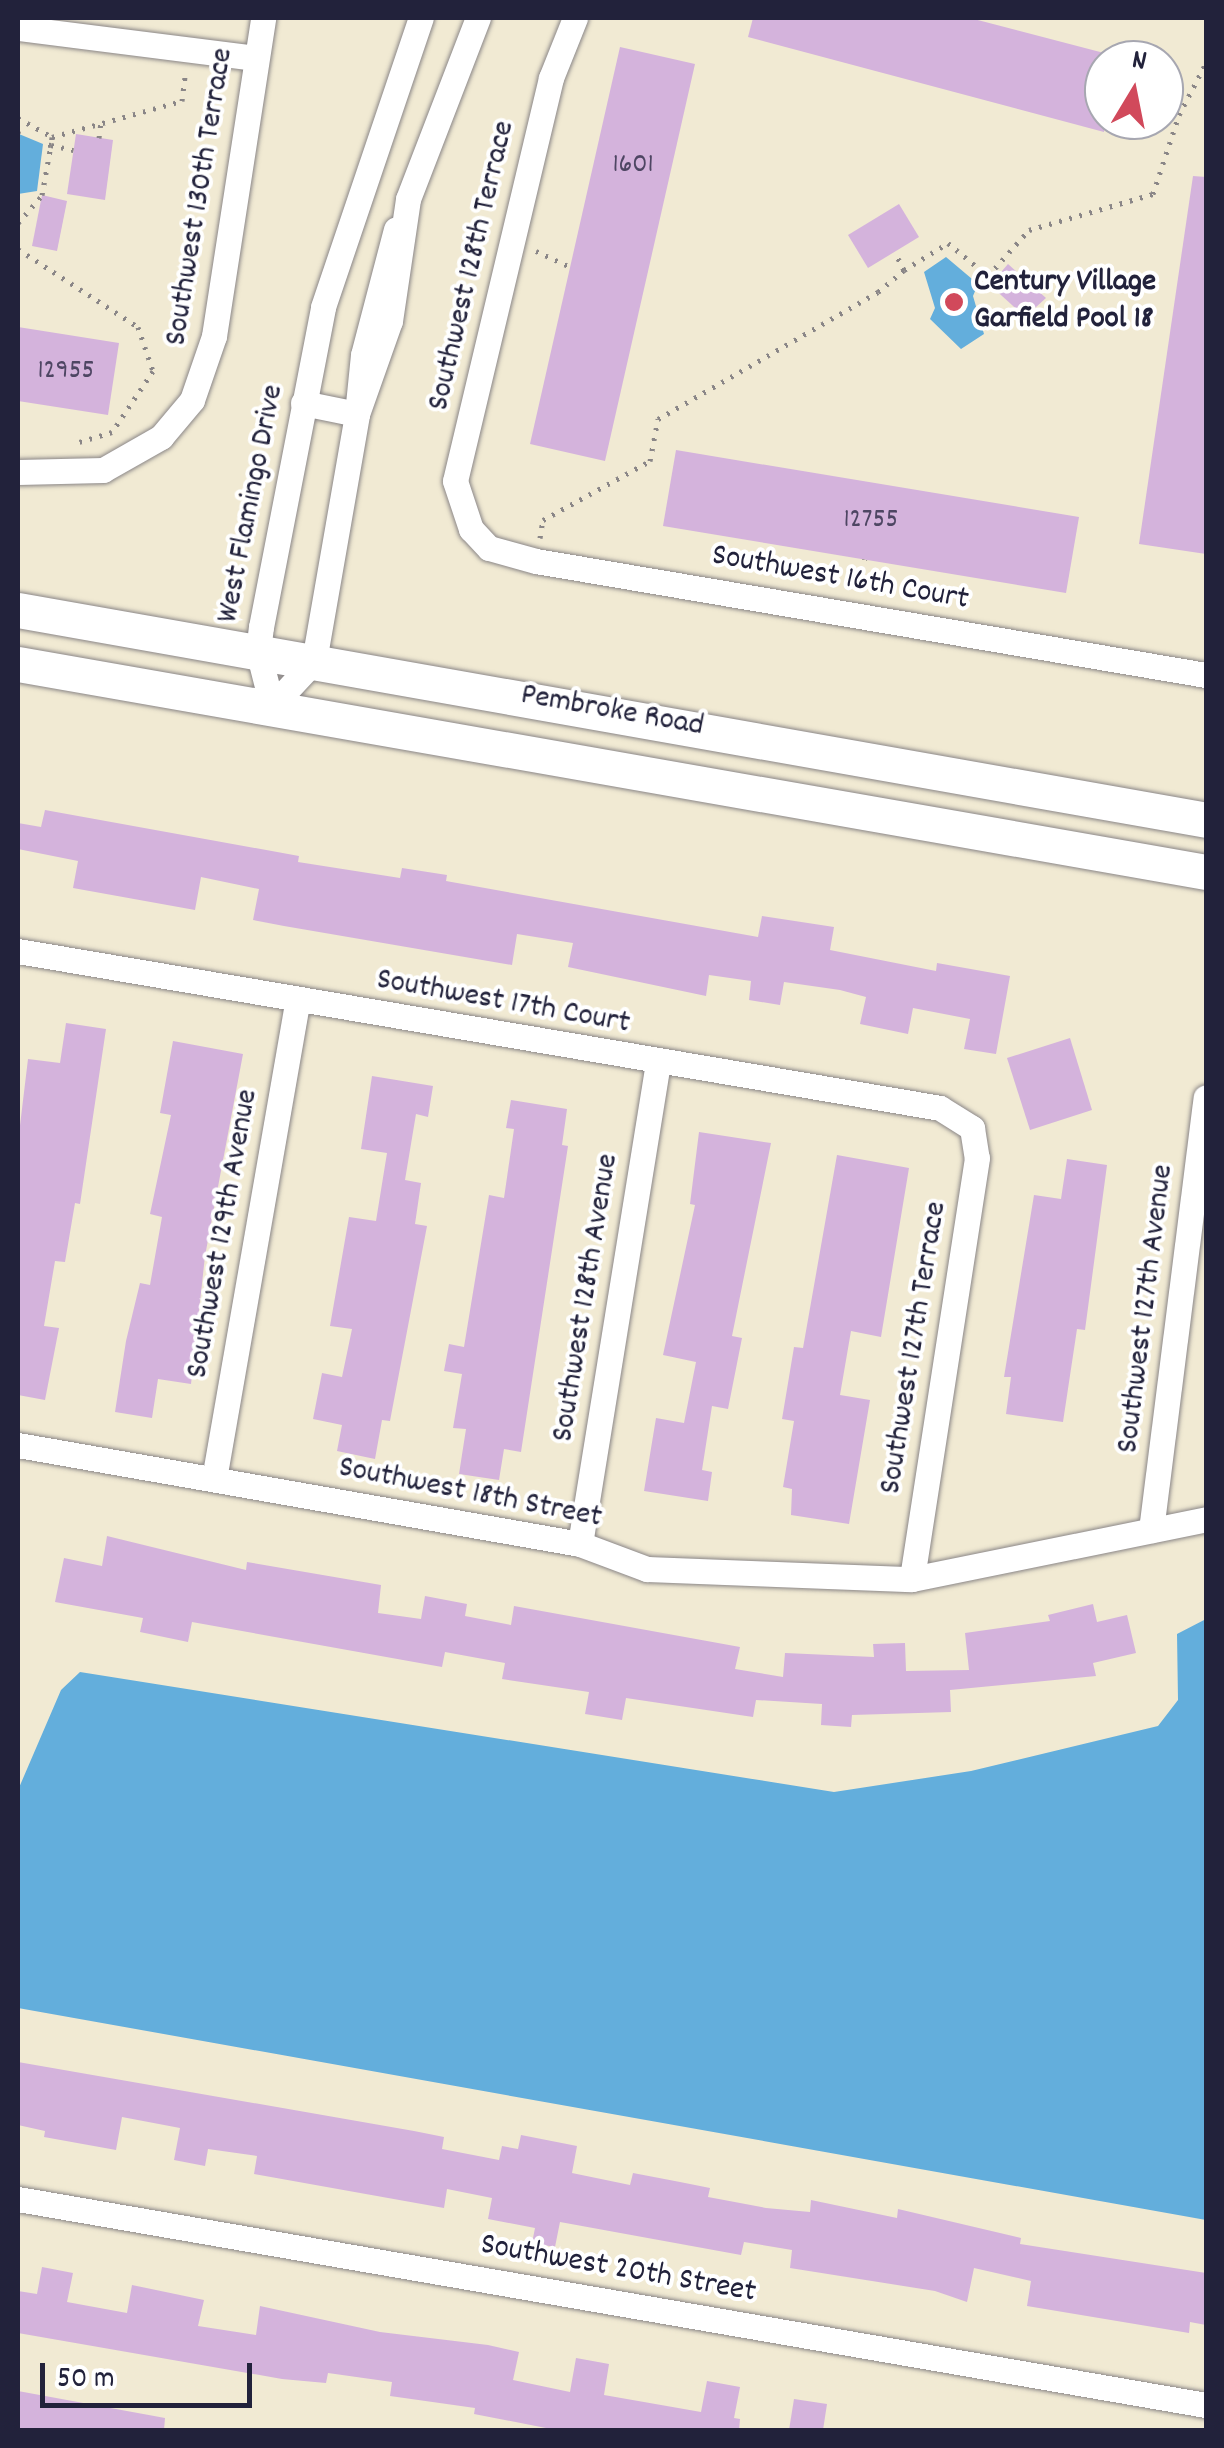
<!DOCTYPE html>
<style>
body{margin:0}
#map{position:relative;width:1224px;height:2448px;overflow:hidden;background:#f1ead3;font-family:Dekko,sans-serif}
div>[style]{position:absolute}
.water>*{inset:0;background:#63aedc}
.building>*{inset:0;background:#d4b3dc}
.path>*{height:5px;margin-top:-2.5px;transform-origin:0;background:repeating-linear-gradient(90deg,#8a8687 0 2.5px,transparent 0 10.5px)}
.roads{filter:drop-shadow(0 0 2px #8a8687) drop-shadow(0 0 2px #8a8687)}
.street>*{height:25px;margin:-12.5px;padding:0 12.5px;transform-origin:12.5px;border-radius:12.5px;background:#fff}
.secondary>*{height:35px;margin:-17.5px;padding:0 17.5px;transform-origin:17.5px;border-radius:17.5px;background:#fff}
.dots>*{width:28px;height:28px;translate:-50% -50%;box-sizing:border-box;border:5px solid #fff;border-radius:50%}
span{translate:-50% -50%;white-space:nowrap;text-align:center;line-height:1.15;-webkit-text-stroke:8px #fff;paint-order:stroke}
.number-label{font-size:28px;color:#4e4663}
.number-label span{-webkit-text-stroke-width:0}
.street-label{font-size:32px;color:#22223b}
.poi-label{font-size:32px;color:#22223b;font-weight:700}
.left{translate:0 -50%;text-align:left}
.frame{position:absolute;inset:0;border:20px solid #22223b;pointer-events:none}
.north{position:absolute;left:1084px;top:40px;width:100px;height:100px;box-sizing:border-box;background:#fff;border:2px solid #a7a7b1;border-radius:50%;rotate:10deg;font-size:28px;font-weight:700;line-height:40px;text-align:center;color:#22223b}
.north::after{content:'';display:block;margin:auto;width:35px;height:45px;background:#d1495b;clip-path:polygon(50% 0,100% 100%,50% 72%,0 100%)}
.scale{position:absolute;left:40px;top:2363px;width:212px;height:45px;box-sizing:border-box;border:5px solid #22223b;border-top:0;padding-left:12px;font-size:30px;line-height:35px;white-space:nowrap;color:#22223b;-webkit-text-stroke:8px #fff;paint-order:stroke}
</style>
<div id="map">
<div class="water">
<i style="clip-path:polygon(19px 134px,43px 144px,37px 191px,18px 194px)"></i>
<i style="clip-path:polygon(946px 257px,978px 284px,973px 296px,984px 334px,961px 349px,930px 319px,935px 308px,924px 272px)"></i>
<i style="clip-path:polygon(1206px 1619px,1206px 2220px,18px 2008px,18px 1790px,61px 1690px,80px 1672px,834px 1792px,971px 1771px,1158px 1726px,1178px 1700px,1177px 1634px)"></i>
</div>
<div class="building">
<i style="clip-path:polygon(753px 18px,970px 18px,1104px 53px,1104px 132px,748px 37px)"></i>
<i style="clip-path:polygon(620px 47px,695px 64px,605px 461px,530px 444px)"></i>
<i style="clip-path:polygon(76px 134px,113px 140px,105px 200px,67px 194px)"></i>
<i style="clip-path:polygon(1193px 176px,1206px 177px,1206px 554px,1139px 544px)"></i>
<i style="clip-path:polygon(42px 195px,67px 201px,57px 251px,32px 246px)"></i>
<i style="clip-path:polygon(899px 204px,919px 237px,868px 268px,848px 235px)"></i>
<i style="clip-path:polygon(1008px 264px,1046px 298px,1025px 317px,990px 285px)"></i>
<i style="clip-path:polygon(18px 327px,119px 343px,108px 415px,18px 401px)"></i>
<i style="clip-path:polygon(676px 450px,1079px 517px,1066px 593px,663px 526px)"></i>
<i style="clip-path:polygon(45px 810px,299px 856px,298px 862px,400px 878px,402px 868px,447px 875px,446px 881px,758px 937px,762px 916px,834px 927px,830px 950px,936px 971px,937px 963px,1010px 976px,996px 1054px,964px 1049px,970px 1019px,913px 1008px,908px 1034px,860px 1024px,866px 997px,840px 990px,784px 982px,780px 1005px,749px 1000px,751px 981px,709px 975px,706px 996px,568px 967px,573px 943px,517px 934px,512px 965px,284px 926px,253px 920px,259px 889px,201px 877px,195px 910px,73px 888px,78px 861px,18px 849px,18px 823px,41px 827px)"></i>
<i style="clip-path:polygon(66px 1023px,106px 1029px,80px 1204px,75px 1203px,65px 1262px,55px 1261px,44px 1326px,59px 1328px,45px 1400px,18px 1395px,18px 1142px,28px 1059px,60px 1063px)"></i>
<i style="clip-path:polygon(1070px 1038px,1092px 1110px,1030px 1130px,1007px 1058px)"></i>
<i style="clip-path:polygon(173px 1041px,243px 1054px,205px 1256px,191px 1384px,158px 1379px,152px 1418px,115px 1412px,126px 1341px,140px 1283px,150px 1285px,162px 1217px,150px 1214px,171px 1115px,160px 1113px)"></i>
<i style="clip-path:polygon(372px 1076px,433px 1086px,428px 1117px,416px 1114px,405px 1180px,421px 1183px,415px 1224px,427px 1226px,390px 1421px,382px 1420px,375px 1459px,337px 1451px,342px 1425px,313px 1419px,322px 1373px,342px 1377px,352px 1329px,330px 1326px,349px 1217px,376px 1221px,387px 1153px,361px 1149px)"></i>
<i style="clip-path:polygon(511px 1100px,567px 1109px,562px 1145px,568px 1146px,521px 1452px,504px 1449px,499px 1480px,459px 1474px,466px 1429px,453px 1428px,462px 1374px,444px 1371px,449px 1344px,464px 1347px,489px 1195px,504px 1198px,514px 1129px,506px 1128px)"></i>
<i style="clip-path:polygon(699px 1132px,771px 1143px,732px 1336px,742px 1338px,728px 1409px,712px 1406px,702px 1470px,712px 1472px,708px 1501px,644px 1491px,656px 1418px,684px 1423px,696px 1362px,663px 1355px,695px 1205px,690px 1204px)"></i>
<i style="clip-path:polygon(837px 1155px,909px 1168px,881px 1337px,851px 1331px,840px 1395px,870px 1400px,849px 1524px,791px 1515px,792px 1489px,783px 1487px,794px 1421px,782px 1419px,794px 1347px,803px 1348px)"></i>
<i style="clip-path:polygon(1067px 1159px,1107px 1165px,1085px 1330px,1077px 1329px,1063px 1422px,1006px 1414px,1011px 1377px,1004px 1377px,1034px 1195px,1061px 1199px)"></i>
<i style="clip-path:polygon(107px 1536px,246px 1570px,247px 1562px,381px 1585px,378px 1613px,421px 1619px,425px 1596px,467px 1604px,465px 1616px,511px 1625px,514px 1606px,740px 1647px,735px 1669px,783px 1677px,785px 1653px,874px 1657px,873px 1644px,905px 1643px,906px 1671px,969px 1670px,965px 1633px,1050px 1621px,1048px 1615px,1093px 1604px,1097px 1622px,1127px 1615px,1136px 1653px,1093px 1663px,1096px 1676px,950px 1690px,951px 1712px,852px 1715px,851px 1727px,821px 1725px,822px 1704px,756px 1700px,753px 1717px,626px 1698px,622px 1720px,585px 1714px,589px 1692px,502px 1679px,505px 1663px,445px 1652px,442px 1667px,192px 1622px,188px 1642px,140px 1632px,143px 1618px,55px 1602px,64px 1558px,102px 1566px)"></i>
<i style="clip-path:polygon(18px 2062px,414px 2131px,444px 2137px,442px 2149px,499px 2160px,502px 2146px,518px 2149px,521px 2135px,577px 2146px,572px 2173px,630px 2185px,633px 2173px,680px 2182px,710px 2188px,708px 2197px,766px 2208px,810px 2212px,811px 2200px,897px 2218px,898px 2209px,1021px 2238px,1020px 2244px,1206px 2273px,1206px 2325px,1190px 2322px,1189px 2333px,1027px 2306px,1031px 2281px,974px 2268px,967px 2302px,935px 2291px,790px 2268px,792px 2250px,744px 2242px,741px 2255px,560px 2222px,555px 2247px,532px 2243px,535px 2228px,488px 2219px,492px 2198px,447px 2189px,444px 2208px,254px 2174px,257px 2156px,208px 2149px,205px 2166px,174px 2160px,180px 2128px,122px 2117px,116px 2150px,44px 2137px,45px 2131px,18px 2125px)"></i>
<i style="clip-path:polygon(42px 2267px,73px 2273px,67px 2302px,127px 2313px,132px 2285px,204px 2300px,198px 2326px,256px 2335px,260px 2306px,380px 2332px,488px 2345px,519px 2352px,513px 2380px,570px 2392px,576px 2358px,609px 2364px,604px 2395px,701px 2412px,707px 2381px,740px 2387px,734px 2418px,740px 2419px,739px 2430px,546px 2428px,474px 2414px,475px 2408px,390px 2396px,392px 2382px,328px 2373px,326px 2383px,282px 2379px,18px 2333px,18px 2291px,37px 2294px)"></i>
<i style="clip-path:polygon(18px 2391px,165px 2418px,164px 2430px,18px 2430px)"></i>
<i style="clip-path:polygon(794px 2399px,827px 2404px,823px 2430px,789px 2430px)"></i>
</div>
<div class="path">
<i style="left:18px;top:118px;width:39px;rotate:29deg"></i>
<i style="left:52px;top:137px;width:8px;rotate:97deg"></i>
<i style="left:51px;top:145px;width:23px;rotate:13deg"></i>
<i style="left:18px;top:132px;width:2px;rotate:63deg"></i>
<i style="left:52px;top:137px;width:135px;rotate:-15.5deg"></i>
<i style="left:182px;top:101px;width:24px;rotate:-83deg"></i>
<i style="left:99px;top:138px;width:16px;rotate:-83deg"></i>
<i style="left:18px;top:223px;width:37px;rotate:-49deg"></i>
<i style="left:42px;top:195px;width:51px;rotate:-79.8deg"></i>
<i style="left:51px;top:145px;width:8px;rotate:-173deg"></i>
<i style="left:18px;top:249px;width:143px;rotate:33deg"></i>
<i style="left:138px;top:327px;width:46px;rotate:71.2deg"></i>
<i style="left:153px;top:371px;width:73px;rotate:123.9deg"></i>
<i style="left:112px;top:432px;width:34px;rotate:163deg"></i>
<i style="left:536px;top:251px;width:38px;rotate:25deg"></i>
<i style="left:904px;top:270px;width:52px;rotate:-31.5deg"></i>
<i style="left:948px;top:243px;width:52px;rotate:39.5deg"></i>
<i style="left:988px;top:276px;width:62px;rotate:-48.3deg"></i>
<i style="left:1029px;top:230px;width:129px;rotate:-16.2deg"></i>
<i style="left:1153px;top:194px;width:83px;rotate:-71.8deg"></i>
<i style="left:1179px;top:115px;width:59px;rotate:-62.6deg"></i>
<i style="left:540px;top:538px;width:18px;rotate:-81deg"></i>
<i style="left:543px;top:520px;width:122px;rotate:-28.9deg"></i>
<i style="left:650px;top:461px;width:43px;rotate:-79.2deg"></i>
<i style="left:658px;top:419px;width:254px;rotate:-30deg"></i>
<i style="left:878px;top:292px;width:34px;rotate:-40deg"></i>
<i style="left:904px;top:270px;width:20px;rotate:-117deg"></i>
<i style="left:856px;top:590px;width:32px;rotate:-74deg"></i>
</div>
<div class="roads">
<div class="street">
<i style="left:575px;top:18px;width:65px;rotate:111.8deg"></i>
<i style="left:551px;top:78px;width:414px;rotate:103.4deg"></i>
<i style="left:455px;top:481px;width:51px;rotate:71.6deg"></i>
<i style="left:471px;top:529px;width:26px;rotate:47deg"></i>
<i style="left:489px;top:548px;width:49px;rotate:15.5deg"></i>
<i style="left:536px;top:561px;width:680px;rotate:9.66deg"></i>
<i style="left:18px;top:28px;width:239px;rotate:7.2deg"></i>
<i style="left:303px;top:403px;width:55px;rotate:11.5deg"></i>
<i style="left:357px;top:414px;width:59px;rotate:-84.2deg"></i>
<i style="left:363px;top:355px;width:130px;rotate:-75.3deg"></i>
<i style="left:18px;top:472px;width:85px;rotate:-1.3deg"></i>
<i style="left:103px;top:470px;width:67px;rotate:-29.6deg"></i>
<i style="left:161px;top:437px;width:48px;rotate:-50deg"></i>
<i style="left:192px;top:400px;width:68px;rotate:-71deg"></i>
<i style="left:214px;top:336px;width:322px;rotate:-81.2deg"></i>
<i style="left:272px;top:706px;width:62px;rotate:-47deg"></i>
<i style="left:314px;top:661px;width:251px;rotate:-80.1deg"></i>
<i style="left:357px;top:414px;width:99px;rotate:-70.5deg"></i>
<i style="left:390px;top:321px;width:123px;rotate:-81.6deg"></i>
<i style="left:408px;top:199px;width:194px;rotate:-68.9deg"></i>
<i style="left:272px;top:706px;width:57px;rotate:-104.3deg"></i>
<i style="left:258px;top:651px;width:24px;rotate:-83deg"></i>
<i style="left:261px;top:627px;width:326px;rotate:-79deg"></i>
<i style="left:323px;top:307px;width:305px;rotate:-71.3deg"></i>
<i style="left:18px;top:951px;width:935px;rotate:9.66deg"></i>
<i style="left:940px;top:1108px;width:38px;rotate:32deg"></i>
<i style="left:972px;top:1128px;width:30px;rotate:81deg"></i>
<i style="left:977px;top:1158px;width:426px;rotate:98.8deg"></i>
<i style="left:18px;top:1445px;width:571px;rotate:9.99deg"></i>
<i style="left:580px;top:1544px;width:72px;rotate:20.5deg"></i>
<i style="left:647px;top:1569px;width:265px;rotate:2.2deg"></i>
<i style="left:912px;top:1579px;width:300px;rotate:-11.5deg"></i>
<i style="left:214px;top:1479px;width:486px;rotate:-80.1deg"></i>
<i style="left:1151px;top:1530px;width:436px;rotate:-82.8deg"></i>
<i style="left:580px;top:1544px;width:487px;rotate:-80.8deg"></i>
<i style="left:18px;top:2199px;width:1206px;rotate:9.84deg"></i>
</div>
<div class="secondary">
<i style="left:18px;top:610px;width:1206px;rotate:10.02deg"></i>
<i style="left:18px;top:664px;width:1206px;rotate:9.93deg"></i>
</div>
</div>
<div class="dots">
<i style="left:954px;top:302px;background:#d1495b"></i>
</div>
<div class="number-label">
<span style="left:633px;top:166px">1601</span>
<span style="left:66px;top:372px">12955</span>
<span style="left:871px;top:521px">12755</span>
</div>
<div class="street-label">
<span style="left:201px;top:197px;rotate:-81deg">Southwest 130th Terrace</span>
<span style="left:473px;top:266px;rotate:-77deg">Southwest 128th Terrace</span>
<span style="left:252px;top:504px;rotate:-79deg">West Flamingo Drive</span>
<span style="left:840px;top:579px;rotate:10deg">Southwest 16th Court</span>
<span style="left:612px;top:712px;rotate:10deg">Pembroke Road</span>
<span style="left:503px;top:1003px;rotate:10deg">Southwest 17th Court</span>
<span style="left:224px;top:1234px;rotate:-80deg">Southwest 129th Avenue</span>
<span style="left:587px;top:1298px;rotate:-81deg">Southwest 128th Avenue</span>
<span style="left:1147px;top:1309px;rotate:-83deg">Southwest 127th Avenue</span>
<span style="left:915px;top:1348px;rotate:-81deg">Southwest 127th Terrace</span>
<span style="left:470px;top:1494px;rotate:11deg">Southwest 18th Street</span>
<span style="left:618px;top:2270px;rotate:10deg">Southwest 20th Street</span>
</div>
<div class="poi-label">
<span class="left" style="left:974px;top:302px">Century Village<br>Garfield Pool 18</span>
</div>
<div class="frame"></div>
<div class="north">N</div>
<div class="scale">50 m</div>
</div>
